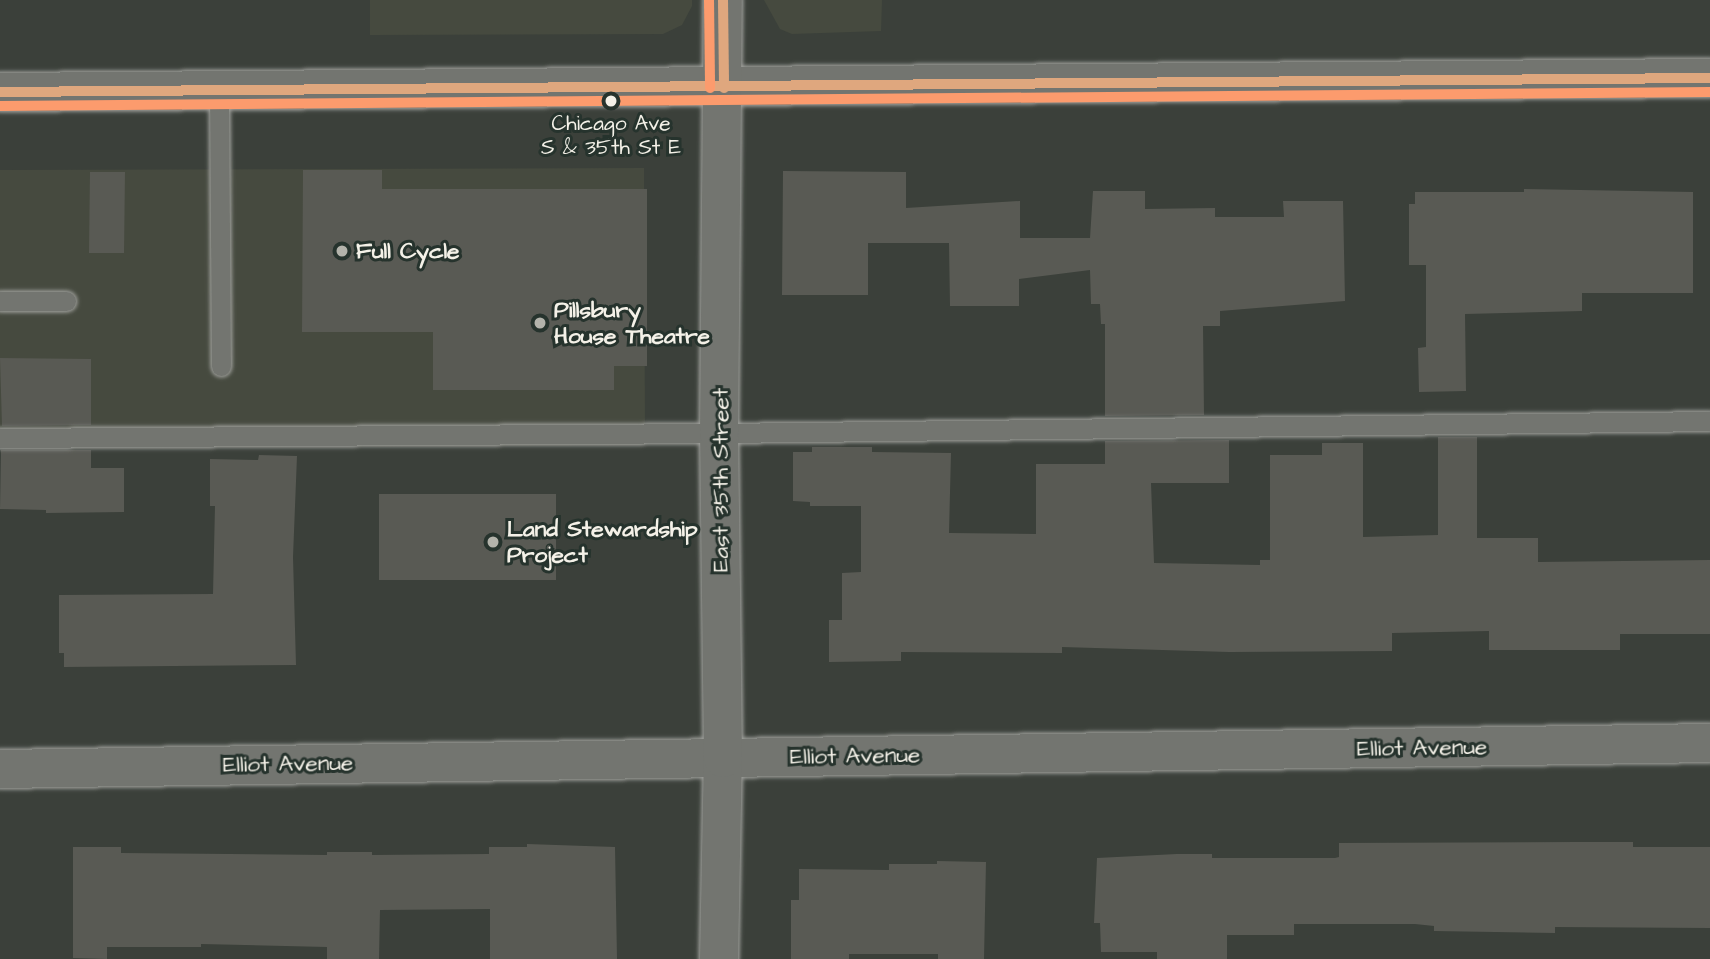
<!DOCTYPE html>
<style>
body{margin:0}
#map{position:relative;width:1710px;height:959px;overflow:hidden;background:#3b403a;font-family:"Architects Daughter",sans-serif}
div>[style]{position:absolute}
.built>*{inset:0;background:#464a3f}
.building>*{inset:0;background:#595a54}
.roads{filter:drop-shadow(0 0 2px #9fa09c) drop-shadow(0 0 2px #9fa09c)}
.lane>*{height:19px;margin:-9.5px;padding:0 9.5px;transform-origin:9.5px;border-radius:9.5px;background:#737570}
.street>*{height:38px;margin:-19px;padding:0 19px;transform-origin:19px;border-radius:19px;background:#737570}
.secondary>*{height:38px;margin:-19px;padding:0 19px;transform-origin:19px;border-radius:19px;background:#737570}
.bus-1>*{height:10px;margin:-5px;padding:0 5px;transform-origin:5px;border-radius:5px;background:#dfa77e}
.bus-2>*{height:10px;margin:-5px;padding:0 5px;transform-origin:5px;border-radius:5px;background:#fc9b6d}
.dots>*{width:19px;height:19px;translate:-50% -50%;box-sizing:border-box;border:4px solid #26332d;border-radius:50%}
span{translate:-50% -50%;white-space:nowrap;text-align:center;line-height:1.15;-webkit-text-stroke:6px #26332d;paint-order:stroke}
.bus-label{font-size:21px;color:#f4f1e8}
.poi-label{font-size:23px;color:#f4f1e8;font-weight:700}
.left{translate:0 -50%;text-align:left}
.street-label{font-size:23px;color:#f4f1e8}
</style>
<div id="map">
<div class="built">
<i style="clip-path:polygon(370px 0,692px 0,692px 6px,682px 25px,663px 34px,370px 35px)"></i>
<i style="clip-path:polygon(764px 0,882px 0,881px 31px,792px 34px,780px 29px)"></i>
<i style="clip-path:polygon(644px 168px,645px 445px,0 448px,0 170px)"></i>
</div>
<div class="building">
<i style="clip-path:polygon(303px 170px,382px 170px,382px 189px,647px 189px,647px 366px,614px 366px,614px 390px,433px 390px,433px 332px,302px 332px)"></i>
<i style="clip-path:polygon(783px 171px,906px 172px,906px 208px,1020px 201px,1020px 238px,1090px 238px,1093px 191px,1145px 191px,1145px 209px,1215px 208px,1215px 217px,1284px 217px,1283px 201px,1343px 201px,1345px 301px,1220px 311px,1220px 326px,1203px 326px,1204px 415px,1105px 416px,1105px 324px,1101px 324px,1100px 304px,1091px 304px,1090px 270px,1019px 279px,1019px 306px,950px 306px,949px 243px,868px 243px,868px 295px,782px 295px)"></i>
<i style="clip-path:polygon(90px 172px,125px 172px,124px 253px,89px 253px)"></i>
<i style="clip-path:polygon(1524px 189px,1693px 192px,1693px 293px,1582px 293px,1582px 311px,1465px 314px,1466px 391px,1419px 392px,1418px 348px,1426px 347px,1426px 265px,1409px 265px,1409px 204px,1415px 204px,1415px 192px,1524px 192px)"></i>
<i style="clip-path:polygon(0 358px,91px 359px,91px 425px,2px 426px)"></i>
<i style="clip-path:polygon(1438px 437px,1477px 437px,1477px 538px,1538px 538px,1538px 562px,1710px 560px,1710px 634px,1620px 634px,1620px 650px,1489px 650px,1489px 631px,1392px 633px,1392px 651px,1229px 652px,1062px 647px,1062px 653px,901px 652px,901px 661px,829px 662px,829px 620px,842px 620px,842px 573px,861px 572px,861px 506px,810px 506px,810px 502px,793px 501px,793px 452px,812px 452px,812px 447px,872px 447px,872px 452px,951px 453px,949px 533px,1036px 534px,1036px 464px,1105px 464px,1105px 441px,1229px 440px,1229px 483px,1151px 483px,1154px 563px,1260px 565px,1260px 560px,1270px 560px,1270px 455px,1322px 455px,1322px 443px,1363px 443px,1363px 537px,1438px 535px)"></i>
<i style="clip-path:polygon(1px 450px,91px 450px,91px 468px,124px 468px,124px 512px,46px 513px,46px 510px,0 509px)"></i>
<i style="clip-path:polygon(259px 455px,297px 456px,293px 557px,296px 665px,64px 667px,64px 653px,59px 653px,59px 595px,213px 594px,215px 506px,210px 506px,210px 459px,258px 460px)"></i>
<i style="clip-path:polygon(379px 494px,556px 494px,556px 580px,379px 580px)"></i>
<i style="clip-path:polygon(1578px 842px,1633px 842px,1633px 847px,1710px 847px,1710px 928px,1555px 927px,1555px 933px,1434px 931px,1434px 926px,1415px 924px,1294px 924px,1294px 935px,1227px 935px,1227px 959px,1157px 959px,1157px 952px,1101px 952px,1100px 923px,1094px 923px,1097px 858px,1177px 854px,1212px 854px,1212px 858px,1335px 858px,1339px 857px,1339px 843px)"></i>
<i style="clip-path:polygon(527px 844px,615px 847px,617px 959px,490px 959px,490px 909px,380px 910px,379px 959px,327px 959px,327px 947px,201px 944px,201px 947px,107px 947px,107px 959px,73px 958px,73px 847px,121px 847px,121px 853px,327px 855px,327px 852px,372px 852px,372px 855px,489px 854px,489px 847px,527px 847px)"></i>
<i style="clip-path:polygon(937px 861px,986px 862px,984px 959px,938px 959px,938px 954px,849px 954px,849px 959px,791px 959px,791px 900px,799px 900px,799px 869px,889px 870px,889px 864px,937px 864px)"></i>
</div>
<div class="roads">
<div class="lane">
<i style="left:219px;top:91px;width:275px;rotate:89.6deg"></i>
<i style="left:0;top:301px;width:66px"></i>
<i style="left:0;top:438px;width:719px;rotate:-0.4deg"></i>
<i style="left:719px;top:433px;width:991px;rotate:-0.69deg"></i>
</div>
<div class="street">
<i style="left:0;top:769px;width:1710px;rotate:-0.87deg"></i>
</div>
<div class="secondary">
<i style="left:0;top:92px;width:1710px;rotate:-0.47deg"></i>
<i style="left:719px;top:959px;width:201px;rotate:-88.9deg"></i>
<i style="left:723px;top:758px;width:325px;rotate:-90.7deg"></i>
<i style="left:719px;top:433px;width:433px;rotate:-89.5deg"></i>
</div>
</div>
<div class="bus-1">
<i style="left:723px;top:0;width:88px;rotate:89.3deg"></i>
<i style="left:0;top:92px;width:1710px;rotate:-0.47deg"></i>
</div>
<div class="bus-2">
<i style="left:709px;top:0;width:88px;rotate:89.3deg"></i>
<i style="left:0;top:106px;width:1710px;rotate:-0.47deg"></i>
</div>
<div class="dots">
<i style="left:611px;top:101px;background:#f4f1e8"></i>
<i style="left:342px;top:251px;background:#b3b3ab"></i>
<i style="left:540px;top:323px;background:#b3b3ab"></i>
<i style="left:493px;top:542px;background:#b3b3ab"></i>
</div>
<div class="bus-label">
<span style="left:611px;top:136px">Chicago Ave<br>S &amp; 35th St E</span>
</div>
<div class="poi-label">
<span class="left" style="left:356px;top:251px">Full Cycle</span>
<span class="left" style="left:554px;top:323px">Pillsbury<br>House Theatre</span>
<span class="left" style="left:507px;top:542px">Land Stewardship<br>Project</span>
</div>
<div class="street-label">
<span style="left:721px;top:480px;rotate:-90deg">East 35th Street</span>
<span style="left:1422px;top:748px;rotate:-1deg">Elliot Avenue</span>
<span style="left:855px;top:756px;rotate:-1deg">Elliot Avenue</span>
<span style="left:288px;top:764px;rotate:-1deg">Elliot Avenue</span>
</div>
</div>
